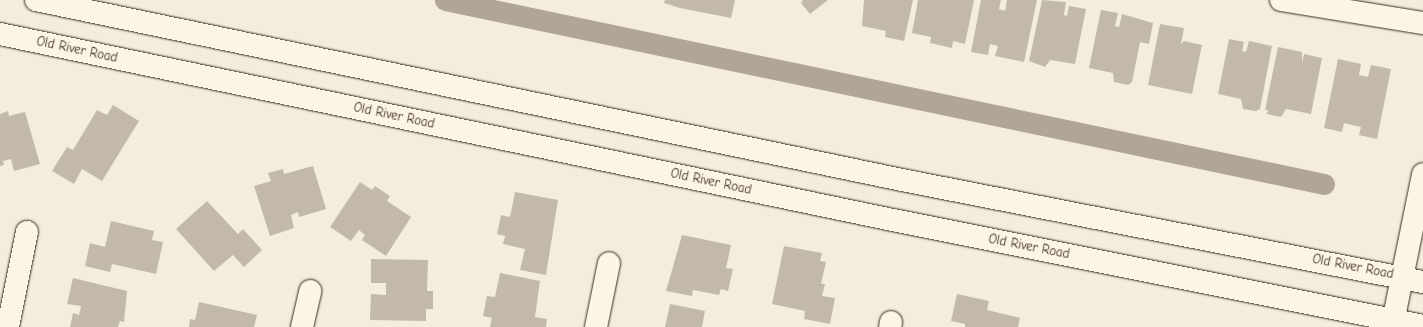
<!DOCTYPE html>
<style>
body{margin:0}
#map{position:relative;width:1423px;height:327px;overflow:hidden;background:#f4eddd;font-family:"Comic Neue",sans-serif}
div>[style]{position:absolute}
.canal>*{height:21px;margin:-10.5px;padding:0 10.5px;transform-origin:10.5px;border-radius:10.5px;background:#b0a596}
.building>*{inset:0;background:#c3b9aa}
.roads{filter:drop-shadow(0 0 1px #3b2a1e) drop-shadow(0 0 1px #3b2a1e)}
.street>*{height:22px;margin:-11px;padding:0 11px;transform-origin:11px;border-radius:11px;background:#fcf5e5}
.secondary>*{height:22px;margin:-11px;padding:0 11px;transform-origin:11px;border-radius:11px;background:#fcf5e5}
span{translate:-50% -50%;white-space:nowrap;text-align:center;line-height:1.15;-webkit-text-stroke:3.5px #fcf5e5;paint-order:stroke}
.street-label{font-size:13px;color:#3b2a1e}
</style>
<div id="map">
<div class="canal">
<i style="left:445px;top:0;width:898px;rotate:11.82deg"></i>
</div>
<div class="building">
<i style="clip-path:polygon(665px 0,735px 0,731px 18px,680px 8px,664px 3px)"></i>
<i style="clip-path:polygon(803px 0,828px 0,810px 14px,801px 3px)"></i>
<i style="clip-path:polygon(864px 0,913px 0,904px 41px,885px 37px,886px 31px,862px 26px)"></i>
<i style="clip-path:polygon(918px 0,974px 0,965px 44px,953px 41px,952px 48px,930px 43px,931px 37px,912px 33px)"></i>
<i style="clip-path:polygon(981px 0,1001px 0,999px 9px,1005px 11px,1007px 0,1037px 0,1024px 62px,995px 56px,998px 46px,990px 44px,988px 55px,971px 52px)"></i>
<i style="clip-path:polygon(1042px 0,1066px 2px,1064px 15px,1067px 16px,1069px 6px,1086px 9px,1075px 64px,1050px 60px,1045px 67px,1029px 61px)"></i>
<i style="clip-path:polygon(1101px 10px,1118px 13px,1115px 26px,1119px 27px,1122px 14px,1153px 23px,1149px 44px,1140px 42px,1132px 82px,1128px 85px,1114px 82px,1113px 73px,1089px 68px)"></i>
<i style="clip-path:polygon(1160px 24px,1184px 28px,1181px 44px,1184px 41px,1202px 45px,1192px 94px,1148px 85px)"></i>
<i style="clip-path:polygon(1229px 39px,1244px 42px,1242px 51px,1246px 52px,1249px 41px,1272px 46px,1260px 109px,1256px 111px,1243px 109px,1241px 99px,1218px 94px)"></i>
<i style="clip-path:polygon(1278px 47px,1302px 52px,1302px 63px,1304px 54px,1322px 58px,1311px 114px,1286px 109px,1281px 117px,1267px 114px,1268px 110px,1265px 110px)"></i>
<i style="clip-path:polygon(1338px 59px,1361px 64px,1359px 75px,1368px 77px,1371px 65px,1391px 69px,1377px 139px,1359px 135px,1361px 127px,1344px 123px,1342px 132px,1324px 128px)"></i>
<i style="clip-path:polygon(113px 105px,139px 121px,102px 181px,82px 169px,74px 184px,52px 171px,67px 147px,73px 150px,97px 110px,107px 115px)"></i>
<i style="clip-path:polygon(8px 111px,9px 116px,25px 112px,40px 164px,14px 171px,11px 159px,3px 161px,4px 165px,0 166px,0 114px)"></i>
<i style="clip-path:polygon(313px 166px,326px 209px,299px 217px,298px 212px,291px 215px,294px 228px,270px 236px,254px 186px,271px 181px,268px 173px,283px 169px,284px 174px)"></i>
<i style="clip-path:polygon(360px 182px,372px 190px,375px 186px,390px 196px,387px 201px,411px 217px,386px 256px,362px 240px,365px 235px,359px 230px,351px 241px,330px 227px)"></i>
<i style="clip-path:polygon(515px 192px,558px 200px,546px 275px,520px 270px,525px 249px,503px 244px,505px 236px,497px 234px,501px 215px,510px 217px)"></i>
<i style="clip-path:polygon(207px 201px,238px 234px,243px 229px,262px 250px,244px 267px,233px 255px,214px 271px,176px 229px)"></i>
<i style="clip-path:polygon(111px 221px,154px 231px,152px 240px,163px 242px,156px 274px,112px 264px,110px 272px,85px 266px,90px 243px,105px 247px)"></i>
<i style="clip-path:polygon(682px 235px,731px 245px,726px 268px,733px 269px,728px 291px,721px 289px,719px 295px,693px 290px,692px 296px,666px 291px)"></i>
<i style="clip-path:polygon(784px 246px,822px 253px,820px 261px,826px 262px,821px 284px,825px 284px,822px 296px,835px 298px,830px 324px,804px 319px,805px 311px,772px 304px)"></i>
<i style="clip-path:polygon(371px 259px,428px 260px,427px 291px,433px 291px,433px 309px,426px 309px,426px 321px,370px 320px,371px 294px,386px 295px,386px 283px,371px 283px)"></i>
<i style="clip-path:polygon(500px 273px,540px 281px,535px 317px,547px 319px,546px 327px,490px 327px,492px 318px,483px 316px,487px 296px,495px 297px)"></i>
<i style="clip-path:polygon(73px 278px,127px 291px,124px 322px,120px 321px,118px 327px,70px 327px,73px 313px,79px 315px,81px 306px,67px 304px)"></i>
<i style="clip-path:polygon(957px 294px,989px 301px,987px 310px,1020px 318px,1018px 327px,965px 327px,965px 324px,951px 321px)"></i>
<i style="clip-path:polygon(199px 302px,257px 315px,254px 327px,189px 327px,190px 319px,195px 320px)"></i>
<i style="clip-path:polygon(670px 304px,705px 311px,702px 327px,665px 327px)"></i>
</div>
<div class="roads">
<div class="street">
<i style="left:1281px;top:0;width:144px;rotate:9.2deg"></i>
<i style="left:8px;top:327px;width:97px;rotate:-78.7deg"></i>
<i style="left:302px;top:327px;width:37px;rotate:-77deg"></i>
<i style="left:596px;top:327px;width:65px;rotate:-78.5deg"></i>
<i style="left:890px;top:327px;width:5px;rotate:-79deg"></i>
<i style="left:1392px;top:327px;width:156px;rotate:-78.5deg"></i>
</div>
<div class="secondary">
<i style="left:36px;top:0;width:885px;rotate:11.74deg"></i>
<i style="left:902px;top:180px;width:531px;rotate:11.08deg"></i>
<i style="left:0;top:34px;width:912px;rotate:11.77deg"></i>
<i style="left:893px;top:220px;width:540px;rotate:11.31deg"></i>
</div>
</div>
<div class="street-label">
<span style="left:77px;top:50px;rotate:12deg">Old River Road</span>
<span style="left:394px;top:116px;rotate:12deg">Old River Road</span>
<span style="left:711px;top:182px;rotate:12deg">Old River Road</span>
<span style="left:1029px;top:247px;rotate:11deg">Old River Road</span>
<span style="left:1353px;top:267px;rotate:11deg">Old River Road</span>
</div>
</div>
